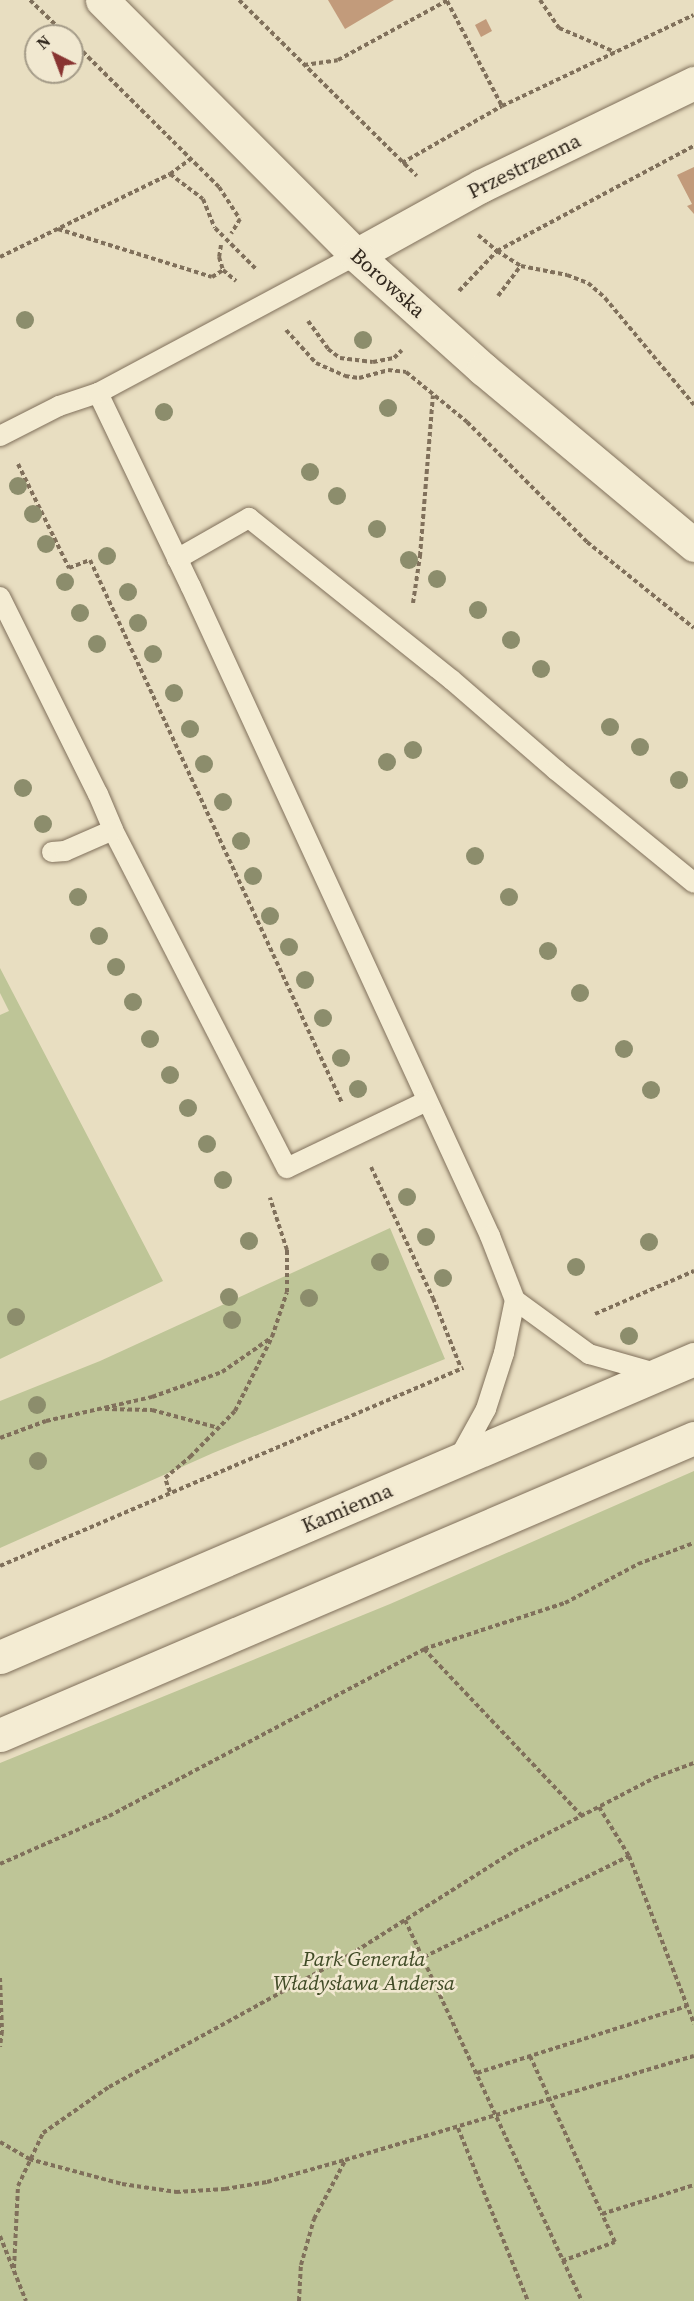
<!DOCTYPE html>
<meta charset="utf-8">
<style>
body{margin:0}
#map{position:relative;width:694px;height:2301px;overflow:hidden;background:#e8dec1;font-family:"Source Serif 4",serif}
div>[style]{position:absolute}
.green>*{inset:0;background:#bec597}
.building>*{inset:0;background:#c29b7b}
.path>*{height:4px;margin-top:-2px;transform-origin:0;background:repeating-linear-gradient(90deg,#80705b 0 4.5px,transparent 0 7.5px)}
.roads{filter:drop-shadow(0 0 2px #80705b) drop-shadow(0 0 2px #80705b)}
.lane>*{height:20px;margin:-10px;padding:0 10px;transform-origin:10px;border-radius:10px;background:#f4ecd3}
.street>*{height:33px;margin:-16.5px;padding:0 16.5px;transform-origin:16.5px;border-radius:16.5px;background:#f4ecd3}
.secondary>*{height:33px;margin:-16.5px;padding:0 16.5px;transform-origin:16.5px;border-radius:16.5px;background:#f4ecd3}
.trees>*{width:18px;height:18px;margin:-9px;border-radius:50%;background:#8c8d6c}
span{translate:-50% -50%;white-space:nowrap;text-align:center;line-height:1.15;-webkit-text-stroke:5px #f1e8d0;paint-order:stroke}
.street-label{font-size:21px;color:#31281d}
.park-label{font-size:21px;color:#404b26;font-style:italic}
.north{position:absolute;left:24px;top:24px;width:60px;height:60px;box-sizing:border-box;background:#f1e8d0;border:2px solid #a49b88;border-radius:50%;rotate:318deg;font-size:16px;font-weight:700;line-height:24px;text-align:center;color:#31281d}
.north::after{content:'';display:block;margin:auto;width:21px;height:27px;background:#883431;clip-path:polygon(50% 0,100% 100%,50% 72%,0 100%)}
</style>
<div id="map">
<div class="green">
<i style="clip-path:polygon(0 968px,163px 1281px,0 1359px,0 1015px,9px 1011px,0 993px)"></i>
<i style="clip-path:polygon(390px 1228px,445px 1359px,213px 1453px,0 1548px,0 1401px,100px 1361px)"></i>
<i style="clip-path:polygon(694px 1471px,694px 2301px,0 2301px,0 1763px,390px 1604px)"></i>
</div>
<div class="building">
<i style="clip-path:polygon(328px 0,394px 0,345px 29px)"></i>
<i style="clip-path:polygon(486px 19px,492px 31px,481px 37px,475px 25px)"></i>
<i style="clip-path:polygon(694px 167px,694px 214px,687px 206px,692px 204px,677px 175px)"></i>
</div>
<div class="path">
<i style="left:30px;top:0;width:52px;rotate:44.2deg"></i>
<i style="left:239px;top:0;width:250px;rotate:44.7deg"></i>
<i style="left:540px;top:0;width:34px;rotate:56deg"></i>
<i style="left:559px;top:28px;width:61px;rotate:23.2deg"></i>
<i style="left:447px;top:1px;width:119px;rotate:62.4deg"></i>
<i style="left:72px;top:41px;width:207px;rotate:44.8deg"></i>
<i style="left:219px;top:187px;width:38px;rotate:57deg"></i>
<i style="left:240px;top:219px;width:17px;rotate:121deg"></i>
<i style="left:304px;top:65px;width:34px;rotate:-8deg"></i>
<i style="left:338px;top:60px;width:125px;rotate:-28.6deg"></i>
<i style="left:402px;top:163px;width:115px;rotate:-29.7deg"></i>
<i style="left:502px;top:106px;width:212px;rotate:-25.4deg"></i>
<i style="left:170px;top:174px;width:41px;rotate:37.1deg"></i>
<i style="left:203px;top:199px;width:31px;rotate:68deg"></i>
<i style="left:215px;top:228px;width:58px;rotate:45deg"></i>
<i style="left:58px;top:229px;width:161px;rotate:17.3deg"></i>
<i style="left:212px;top:277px;width:13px;rotate:-32deg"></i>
<i style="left:478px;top:235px;width:25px;rotate:40deg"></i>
<i style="left:497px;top:251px;width:28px;rotate:32deg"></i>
<i style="left:521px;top:266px;width:47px;rotate:11.1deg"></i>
<i style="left:567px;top:275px;width:22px;rotate:21deg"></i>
<i style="left:588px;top:283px;width:23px;rotate:41deg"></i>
<i style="left:605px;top:298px;width:139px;rotate:50.2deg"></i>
<i style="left:221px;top:245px;width:12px;rotate:99deg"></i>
<i style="left:219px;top:257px;width:14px;rotate:73deg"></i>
<i style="left:223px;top:270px;width:17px;rotate:40deg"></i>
<i style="left:0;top:257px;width:189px;rotate:-26deg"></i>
<i style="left:170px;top:174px;width:26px;rotate:-36deg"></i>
<i style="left:459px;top:291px;width:55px;rotate:-46.5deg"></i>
<i style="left:497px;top:251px;width:223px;rotate:-28.1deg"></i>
<i style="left:498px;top:296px;width:38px;rotate:-53deg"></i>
<i style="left:308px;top:321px;width:34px;rotate:54deg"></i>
<i style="left:328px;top:349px;width:15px;rotate:37deg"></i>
<i style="left:340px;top:358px;width:33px;rotate:7deg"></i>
<i style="left:373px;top:362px;width:21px;rotate:-11deg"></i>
<i style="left:394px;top:358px;width:11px;rotate:-45deg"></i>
<i style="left:286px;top:330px;width:45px;rotate:47.7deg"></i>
<i style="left:316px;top:363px;width:32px;rotate:24deg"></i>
<i style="left:345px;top:376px;width:14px;rotate:8deg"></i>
<i style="left:359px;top:378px;width:30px;rotate:-15deg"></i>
<i style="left:388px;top:370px;width:18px;rotate:6deg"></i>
<i style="left:406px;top:372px;width:79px;rotate:39.3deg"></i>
<i style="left:467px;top:422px;width:170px;rotate:45deg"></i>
<i style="left:587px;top:542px;width:137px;rotate:38.8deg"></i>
<i style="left:18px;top:464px;width:116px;rotate:63.9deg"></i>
<i style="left:69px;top:568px;width:22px;rotate:-21deg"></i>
<i style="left:90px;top:560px;width:599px;rotate:65.1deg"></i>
<i style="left:413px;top:603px;width:48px;rotate:-81.5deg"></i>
<i style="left:420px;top:556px;width:161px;rotate:-85.4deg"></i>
<i style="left:371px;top:1167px;width:145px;rotate:64.7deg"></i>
<i style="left:433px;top:1298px;width:75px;rotate:68.2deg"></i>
<i style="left:595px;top:1314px;width:108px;rotate:-23.5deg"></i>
<i style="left:105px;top:1409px;width:47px;rotate:1.2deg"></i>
<i style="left:152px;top:1410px;width:69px;rotate:15deg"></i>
<i style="left:0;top:1438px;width:49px;rotate:-20.3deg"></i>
<i style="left:46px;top:1421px;width:109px;rotate:-12.8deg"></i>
<i style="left:152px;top:1397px;width:74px;rotate:-19.7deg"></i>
<i style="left:222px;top:1372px;width:60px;rotate:-34.8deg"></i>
<i style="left:170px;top:1492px;width:15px;rotate:-110deg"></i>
<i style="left:165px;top:1478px;width:33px;rotate:-40deg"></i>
<i style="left:190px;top:1457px;width:64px;rotate:-45.6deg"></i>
<i style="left:235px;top:1411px;width:83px;rotate:-63.4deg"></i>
<i style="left:272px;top:1337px;width:47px;rotate:-71.6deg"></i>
<i style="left:287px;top:1292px;width:42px;rotate:-90deg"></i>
<i style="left:287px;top:1250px;width:55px;rotate:-108.1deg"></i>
<i style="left:0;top:1566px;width:504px;rotate:-23.15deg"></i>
<i style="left:424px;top:1649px;width:230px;rotate:46.6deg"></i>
<i style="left:599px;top:1807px;width:57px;rotate:58.5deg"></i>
<i style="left:629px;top:1856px;width:180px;rotate:68.8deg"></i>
<i style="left:0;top:1864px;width:119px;rotate:-23.8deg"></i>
<i style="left:109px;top:1816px;width:357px;rotate:-27.9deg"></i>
<i style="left:424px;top:1649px;width:148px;rotate:-18.1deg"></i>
<i style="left:565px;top:1603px;width:83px;rotate:-28.1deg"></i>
<i style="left:638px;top:1564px;width:60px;rotate:-20.6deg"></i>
<i style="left:405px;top:1920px;width:420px;rotate:65.1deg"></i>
<i style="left:424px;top:1957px;width:229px;rotate:-26.2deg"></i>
<i style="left:0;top:1978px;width:53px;rotate:87.8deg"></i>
<i style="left:2px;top:2031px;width:16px;rotate:97deg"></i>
<i style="left:530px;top:2056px;width:174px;rotate:65.5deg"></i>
<i style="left:602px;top:2214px;width:96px;rotate:-17.5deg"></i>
<i style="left:477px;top:2073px;width:220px;rotate:-17.7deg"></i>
<i style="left:458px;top:2128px;width:187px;rotate:68deg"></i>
<i style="left:0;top:2142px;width:34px;rotate:30deg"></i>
<i style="left:29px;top:2159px;width:96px;rotate:15deg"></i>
<i style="left:122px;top:2184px;width:55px;rotate:8.4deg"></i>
<i style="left:176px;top:2192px;width:49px;rotate:-3.5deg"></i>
<i style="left:225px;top:2189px;width:43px;rotate:-9.5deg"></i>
<i style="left:267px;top:2182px;width:81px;rotate:-15.8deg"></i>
<i style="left:345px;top:2160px;width:364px;rotate:-16.6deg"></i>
<i style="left:0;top:2236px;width:70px;rotate:68.2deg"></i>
<i style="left:562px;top:2261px;width:56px;rotate:-19.7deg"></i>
<i style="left:615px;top:2242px;width:31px;rotate:-115deg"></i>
<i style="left:14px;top:2268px;width:82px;rotate:-87.2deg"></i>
<i style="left:18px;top:2186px;width:59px;rotate:-64.7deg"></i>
<i style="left:43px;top:2133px;width:80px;rotate:-34.9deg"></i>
<i style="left:109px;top:2087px;width:282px;rotate:-28.8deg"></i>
<i style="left:356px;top:1951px;width:187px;rotate:-32.3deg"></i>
<i style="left:514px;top:1851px;width:158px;rotate:-27.5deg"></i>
<i style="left:654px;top:1778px;width:43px;rotate:-20.6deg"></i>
<i style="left:299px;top:2301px;width:36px;rotate:-87deg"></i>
<i style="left:301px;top:2265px;width:48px;rotate:-74.2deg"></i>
<i style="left:314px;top:2219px;width:66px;rotate:-61.9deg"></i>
</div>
<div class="roads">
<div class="lane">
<i style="left:98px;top:393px;width:215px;rotate:64.4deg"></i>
<i style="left:191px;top:587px;width:715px;rotate:65.26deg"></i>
<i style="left:490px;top:1236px;width:69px;rotate:68.7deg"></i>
<i style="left:0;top:436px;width:66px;rotate:-27deg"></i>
<i style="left:59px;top:406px;width:41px;rotate:-18.4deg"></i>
<i style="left:98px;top:393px;width:293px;rotate:-28.1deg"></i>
<i style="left:177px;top:559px;width:83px;rotate:-29.7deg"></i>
<i style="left:249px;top:518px;width:260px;rotate:38.6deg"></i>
<i style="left:452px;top:680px;width:138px;rotate:40.9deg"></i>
<i style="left:556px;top:770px;width:178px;rotate:39.3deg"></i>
<i style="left:0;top:597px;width:220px;rotate:63.6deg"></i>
<i style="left:98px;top:794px;width:39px;rotate:67deg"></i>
<i style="left:113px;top:830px;width:380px;rotate:62.8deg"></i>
<i style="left:287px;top:1168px;width:155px;rotate:-25.6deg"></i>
<i style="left:52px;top:852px;width:13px;rotate:-4deg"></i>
<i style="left:65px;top:851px;width:52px;rotate:-23.6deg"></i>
<i style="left:459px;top:1458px;width:56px;rotate:-61.1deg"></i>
<i style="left:486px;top:1409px;width:59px;rotate:-72.2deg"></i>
<i style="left:504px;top:1353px;width:54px;rotate:-78.3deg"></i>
<i style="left:515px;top:1300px;width:92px;rotate:36.1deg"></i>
<i style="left:589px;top:1354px;width:73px;rotate:15.9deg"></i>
</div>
<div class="street">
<i style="left:356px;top:255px;width:143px;rotate:-28.9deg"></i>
<i style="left:481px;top:186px;width:237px;rotate:-25.8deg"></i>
</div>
<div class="secondary">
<i style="left:102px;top:0;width:360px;rotate:45.1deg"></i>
<i style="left:356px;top:255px;width:171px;rotate:41.9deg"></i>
<i style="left:483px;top:369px;width:275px;rotate:39.8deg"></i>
<i style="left:0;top:1657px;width:755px;rotate:-23.24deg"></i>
<i style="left:0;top:1735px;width:755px;rotate:-23.17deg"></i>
</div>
</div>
<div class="trees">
<i style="left:25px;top:320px"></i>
<i style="left:363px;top:340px"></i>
<i style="left:388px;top:408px"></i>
<i style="left:164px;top:412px"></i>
<i style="left:310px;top:472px"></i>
<i style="left:18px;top:486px"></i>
<i style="left:337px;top:496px"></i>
<i style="left:33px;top:514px"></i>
<i style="left:377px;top:529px"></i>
<i style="left:46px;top:544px"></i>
<i style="left:107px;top:556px"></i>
<i style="left:409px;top:560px"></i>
<i style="left:437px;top:579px"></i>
<i style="left:65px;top:582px"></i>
<i style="left:128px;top:592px"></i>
<i style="left:478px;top:610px"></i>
<i style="left:80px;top:613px"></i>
<i style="left:138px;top:623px"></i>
<i style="left:511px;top:640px"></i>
<i style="left:97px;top:644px"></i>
<i style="left:153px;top:654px"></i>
<i style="left:541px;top:669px"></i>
<i style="left:174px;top:693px"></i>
<i style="left:610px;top:727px"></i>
<i style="left:190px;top:729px"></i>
<i style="left:640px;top:747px"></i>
<i style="left:413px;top:750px"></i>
<i style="left:387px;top:762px"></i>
<i style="left:204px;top:764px"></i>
<i style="left:679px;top:780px"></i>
<i style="left:23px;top:788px"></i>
<i style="left:223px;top:802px"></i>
<i style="left:43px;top:824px"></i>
<i style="left:241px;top:841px"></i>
<i style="left:475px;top:856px"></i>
<i style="left:253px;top:876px"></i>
<i style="left:78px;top:897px"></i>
<i style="left:509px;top:897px"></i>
<i style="left:270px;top:916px"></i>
<i style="left:99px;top:936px"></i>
<i style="left:289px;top:947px"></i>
<i style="left:548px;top:951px"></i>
<i style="left:116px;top:967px"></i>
<i style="left:305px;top:980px"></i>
<i style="left:580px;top:993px"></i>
<i style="left:133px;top:1002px"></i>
<i style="left:323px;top:1018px"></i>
<i style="left:150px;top:1039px"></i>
<i style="left:624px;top:1049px"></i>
<i style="left:341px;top:1058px"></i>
<i style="left:170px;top:1075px"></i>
<i style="left:358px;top:1089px"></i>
<i style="left:651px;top:1090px"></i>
<i style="left:188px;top:1108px"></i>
<i style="left:207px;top:1144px"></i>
<i style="left:223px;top:1180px"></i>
<i style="left:407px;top:1197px"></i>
<i style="left:426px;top:1237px"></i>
<i style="left:249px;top:1241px"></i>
<i style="left:649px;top:1242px"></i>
<i style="left:380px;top:1262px"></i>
<i style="left:576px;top:1267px"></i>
<i style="left:443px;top:1278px"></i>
<i style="left:229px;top:1297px"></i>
<i style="left:309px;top:1298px"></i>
<i style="left:16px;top:1317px"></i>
<i style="left:232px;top:1320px"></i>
<i style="left:629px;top:1336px"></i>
<i style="left:37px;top:1405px"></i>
<i style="left:38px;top:1461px"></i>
</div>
<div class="street-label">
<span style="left:524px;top:166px;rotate:-26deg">Przestrzenna</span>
<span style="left:388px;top:283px;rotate:42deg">Borowska</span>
<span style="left:347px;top:1508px;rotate:-23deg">Kamienna</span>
</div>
<div class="park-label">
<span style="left:364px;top:1971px">Park Generała<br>Władysława Andersa</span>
</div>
<div class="north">N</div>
</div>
